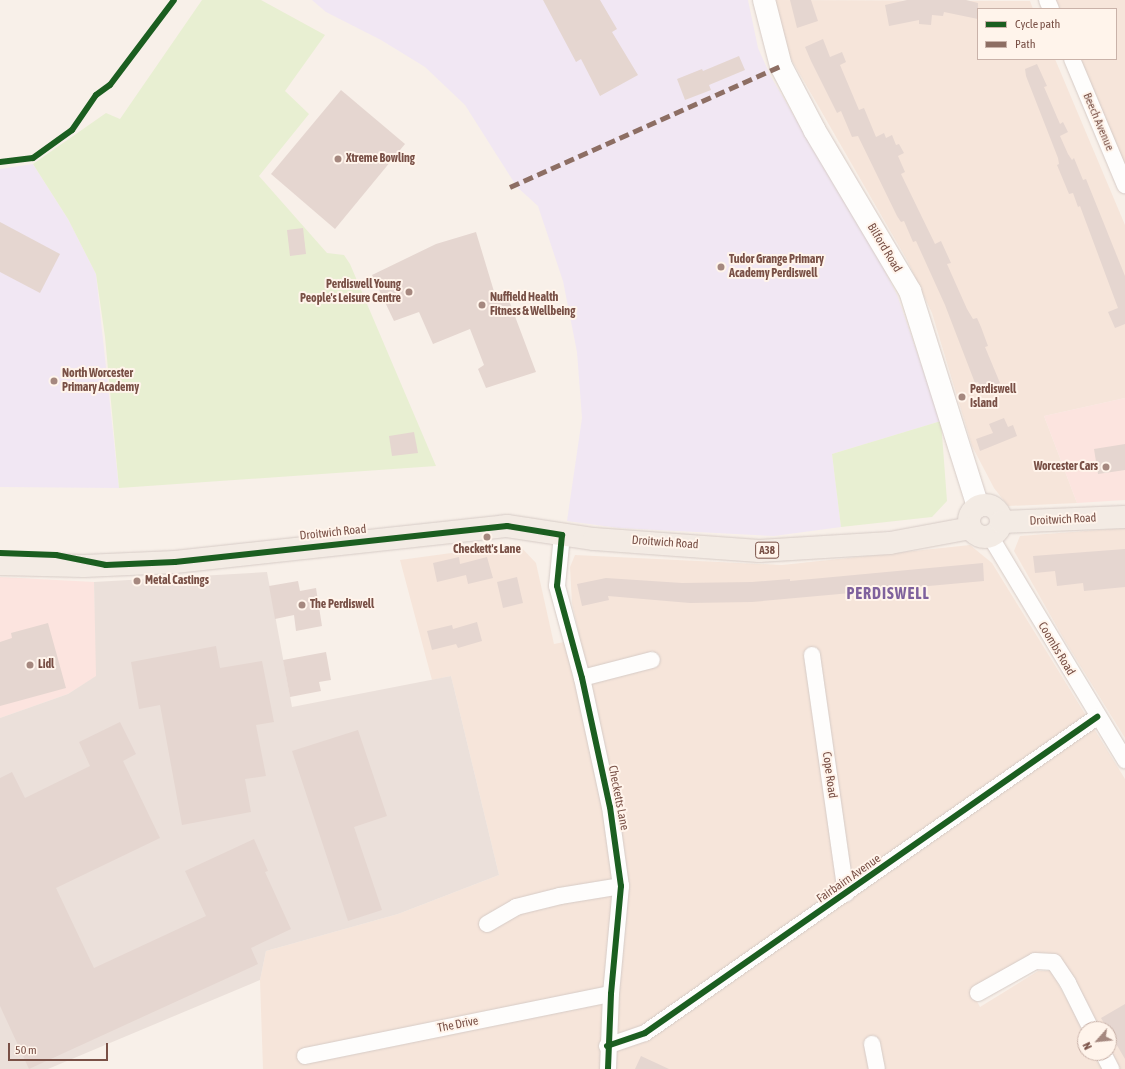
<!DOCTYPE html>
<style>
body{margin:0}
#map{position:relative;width:1125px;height:1069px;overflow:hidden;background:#f8f0e9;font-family:"Asap Condensed",sans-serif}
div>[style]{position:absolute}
.residential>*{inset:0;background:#f6e5da}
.commercial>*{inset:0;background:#fce4df}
.industrial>*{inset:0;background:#ebe0da}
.education>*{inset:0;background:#f1e7f3}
.green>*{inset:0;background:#e8efd2}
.building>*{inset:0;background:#e5d6d0}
.roads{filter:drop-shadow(0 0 1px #d6cbc6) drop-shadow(0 0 1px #d6cbc6)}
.street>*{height:16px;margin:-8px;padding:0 8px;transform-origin:8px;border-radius:8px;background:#fefdfc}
.secondary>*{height:22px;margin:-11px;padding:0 11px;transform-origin:11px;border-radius:11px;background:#fefdfc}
.primary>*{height:22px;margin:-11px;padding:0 11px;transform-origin:11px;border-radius:11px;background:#f3ebe4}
.primary>.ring{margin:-11px;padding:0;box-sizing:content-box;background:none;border:22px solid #f3ebe4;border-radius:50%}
.quiet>*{height:5px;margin-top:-2.5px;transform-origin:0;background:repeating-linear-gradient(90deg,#8d6e63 0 10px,transparent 0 15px)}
.cycleway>*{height:6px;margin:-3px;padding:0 3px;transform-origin:3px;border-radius:3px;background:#1b5e20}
.dots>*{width:11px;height:11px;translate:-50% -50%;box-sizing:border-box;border:2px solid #fff4eb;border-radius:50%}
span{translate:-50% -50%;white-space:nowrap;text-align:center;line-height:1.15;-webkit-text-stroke:4px #fff4eb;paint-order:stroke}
.shield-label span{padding:1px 3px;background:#fff4eb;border:1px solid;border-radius:3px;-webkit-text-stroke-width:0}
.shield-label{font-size:11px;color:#795046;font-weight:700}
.street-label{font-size:12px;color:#795046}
.poi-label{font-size:12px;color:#795046;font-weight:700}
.left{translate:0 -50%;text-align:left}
.right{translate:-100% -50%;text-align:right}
.district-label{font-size:16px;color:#7f619d;font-weight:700;letter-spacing:1px}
.legend{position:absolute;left:977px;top:8px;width:140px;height:52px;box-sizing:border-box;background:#fff4eb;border:1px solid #c9b2a9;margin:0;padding:5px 7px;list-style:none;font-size:12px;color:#795046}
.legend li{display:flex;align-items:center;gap:8px;height:20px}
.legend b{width:20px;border:1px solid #c9b2a9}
.north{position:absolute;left:1077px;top:1021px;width:40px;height:40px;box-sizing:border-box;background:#fff4eb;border:1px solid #c9b2a9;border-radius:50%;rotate:243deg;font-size:11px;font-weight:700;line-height:16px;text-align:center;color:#795046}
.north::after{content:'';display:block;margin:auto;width:14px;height:18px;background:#a5887f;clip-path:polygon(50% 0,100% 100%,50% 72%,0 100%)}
.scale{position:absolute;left:8px;top:1043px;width:100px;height:18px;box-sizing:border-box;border:2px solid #795046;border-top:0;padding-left:5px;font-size:12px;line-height:14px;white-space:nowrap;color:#795046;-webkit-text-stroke:3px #fff4eb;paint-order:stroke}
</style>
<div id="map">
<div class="residential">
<i style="clip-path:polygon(775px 0,1030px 1px,1033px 9px,978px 9px,978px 59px,1055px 59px,1125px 225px,1125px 398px,1044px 416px,1077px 503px,1008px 506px,994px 488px,972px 446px,932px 313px,907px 260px,790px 57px)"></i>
<i style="clip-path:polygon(1054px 0,1125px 0,1125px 166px,1079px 59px,1116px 59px,1116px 9px,1058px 9px)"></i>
<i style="clip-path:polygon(1125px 528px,1125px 738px,1065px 641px,1014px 551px,1020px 536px)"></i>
<i style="clip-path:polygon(518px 544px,536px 563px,554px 644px,580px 639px,572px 603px,570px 567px,575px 555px,782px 565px,970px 545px,992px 563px,1125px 779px,1125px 1069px,1118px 1069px,1109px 1050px,1109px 1029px,1099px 1029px,1047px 955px,1037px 953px,971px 990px,980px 1007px,1038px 971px,1051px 971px,1085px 1032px,1085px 1053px,1095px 1053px,1103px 1069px,263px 1069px,260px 980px,266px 951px,398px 914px,499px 875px,451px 676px,432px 680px,400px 560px)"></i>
</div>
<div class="commercial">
<i style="clip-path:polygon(1125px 398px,1125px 500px,1077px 503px,1044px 416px)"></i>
<i style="clip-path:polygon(0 577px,94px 582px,97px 676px,68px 694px,0 718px)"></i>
</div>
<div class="industrial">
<i style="clip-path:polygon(267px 572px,292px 707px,451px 676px,499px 875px,398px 914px,266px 951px,260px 980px,48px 1069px,0 1069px,0 718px,68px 694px,96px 676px,94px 582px)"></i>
</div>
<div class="education">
<i style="clip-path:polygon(312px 0,748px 0,758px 48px,771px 77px,876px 254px,897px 295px,941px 421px,832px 454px,841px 527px,774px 536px,619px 528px,567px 521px,582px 418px,577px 352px,563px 281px,538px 206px,517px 187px,465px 105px,425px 67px,381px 40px,326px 12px)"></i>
<i style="clip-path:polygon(33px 164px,68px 219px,96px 274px,119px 488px,0 487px,0 169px)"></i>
</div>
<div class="green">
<i style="clip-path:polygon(202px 0,261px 0,325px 35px,285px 91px,309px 114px,259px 176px,327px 253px,344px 255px,350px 264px,436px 466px,119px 488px,105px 337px,96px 274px,68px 219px,33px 164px,106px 113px,120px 119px)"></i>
<i style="clip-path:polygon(941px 421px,947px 501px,932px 517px,841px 527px,832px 454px)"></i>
</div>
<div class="building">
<i style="clip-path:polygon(543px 0,600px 0,617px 29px,612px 32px,638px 75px,600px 96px,581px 59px,576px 62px)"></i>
<i style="clip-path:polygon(790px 0,811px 0,818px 21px,797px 28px)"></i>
<i style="clip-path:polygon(907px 0,966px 0,978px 3px,978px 19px,944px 12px,943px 16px,932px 15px,931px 25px,919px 24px,919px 20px,889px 26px,885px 5px)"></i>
<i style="clip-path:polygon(823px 39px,830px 57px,842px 52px,846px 62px,840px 65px,859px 110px,864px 108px,876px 137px,884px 133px,886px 138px,892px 135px,896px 145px,899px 144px,904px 153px,898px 156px,905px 172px,901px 174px,935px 244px,941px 241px,951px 263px,947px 264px,967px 309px,973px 319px,977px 318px,981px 327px,988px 346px,985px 347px,1000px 383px,982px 391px,978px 382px,975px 383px,945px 305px,916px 241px,913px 242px,904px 221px,901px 222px,897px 216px,858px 136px,852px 137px,841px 111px,837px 113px,811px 61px,805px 47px)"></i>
<i style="clip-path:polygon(739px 56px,745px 70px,709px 85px,711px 90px,685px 100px,677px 79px,702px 69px,703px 71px)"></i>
<i style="clip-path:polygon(1037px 64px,1047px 86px,1044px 87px,1060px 124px,1063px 122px,1068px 132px,1060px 136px,1068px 154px,1072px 160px,1074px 158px,1083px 180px,1086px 179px,1125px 276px,1125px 324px,1115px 328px,1108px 312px,1118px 308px,1080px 206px,1078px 207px,1073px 193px,1069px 194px,1057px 165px,1059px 164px,1058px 158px,1026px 76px,1025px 69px)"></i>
<i style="clip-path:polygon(341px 90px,405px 144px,335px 229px,271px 174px)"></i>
<i style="clip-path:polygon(0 222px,60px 254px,40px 293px,0 272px)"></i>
<i style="clip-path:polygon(303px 228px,306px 254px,290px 256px,287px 230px)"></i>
<i style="clip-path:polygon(476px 232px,496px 298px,507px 295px,536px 372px,486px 388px,478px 369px,484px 365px,470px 329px,433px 344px,419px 312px,394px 321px,372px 275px,436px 244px)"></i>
<i style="clip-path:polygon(1004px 418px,1008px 427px,1013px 425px,1017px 436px,980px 451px,976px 439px,993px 433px,989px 424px)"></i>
<i style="clip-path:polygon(414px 432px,418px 453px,392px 456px,389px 436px)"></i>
<i style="clip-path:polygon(1125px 444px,1125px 470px,1098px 474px,1094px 449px)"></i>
<i style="clip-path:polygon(1125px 549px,1125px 587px,1084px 591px,1083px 583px,1057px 586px,1055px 571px,1035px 573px,1033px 556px)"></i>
<i style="clip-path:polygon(459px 557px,460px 564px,487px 557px,493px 578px,468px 584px,466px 575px,437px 582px,433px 563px)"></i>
<i style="clip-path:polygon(983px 563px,984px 581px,752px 602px,690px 603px,608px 596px,609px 600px,582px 606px,577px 584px,606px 578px,682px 583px,752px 582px,790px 579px,790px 581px)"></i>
<i style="clip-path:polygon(517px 577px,523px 603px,503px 608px,497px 582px)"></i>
<i style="clip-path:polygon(298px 581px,300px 591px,316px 588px,322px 626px,296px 631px,294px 615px,275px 619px,269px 586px)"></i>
<i style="clip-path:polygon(477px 622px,482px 641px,458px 648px,456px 644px,432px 650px,427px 631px,452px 625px,453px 629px)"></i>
<i style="clip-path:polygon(48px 623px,66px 688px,0 706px,0 642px,12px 638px,11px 633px)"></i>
<i style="clip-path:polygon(216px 646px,220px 668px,262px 661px,274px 722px,256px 725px,266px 776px,245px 779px,251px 812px,182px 825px,160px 705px,139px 709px,131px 662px)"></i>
<i style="clip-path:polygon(326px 652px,331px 680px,319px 682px,321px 691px,290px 697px,283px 660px)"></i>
<i style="clip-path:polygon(120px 722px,136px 754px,123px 761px,160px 838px,56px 888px,94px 968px,206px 916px,185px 871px,254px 839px,268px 871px,265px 872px,291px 929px,251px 948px,258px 964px,29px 1069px,0 1006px,0 778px,12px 772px,25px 798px,90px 766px,79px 742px)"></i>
<i style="clip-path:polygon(358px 730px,387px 816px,354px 827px,382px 910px,348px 921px,292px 751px)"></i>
<i style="clip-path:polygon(1125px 1004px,1125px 1059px,1101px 1018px)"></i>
<i style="clip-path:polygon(641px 1056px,669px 1069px,635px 1069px)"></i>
</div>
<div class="roads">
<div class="street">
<i style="left:1047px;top:0;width:10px;rotate:66deg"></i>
<i style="left:1072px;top:59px;width:137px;rotate:67.2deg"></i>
<i style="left:562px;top:535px;width:51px;rotate:95.6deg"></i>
<i style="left:557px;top:586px;width:95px;rotate:74.8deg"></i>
<i style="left:582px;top:678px;width:132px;rotate:77.8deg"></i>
<i style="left:610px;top:807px;width:80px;rotate:82.1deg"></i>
<i style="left:621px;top:886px;width:108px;rotate:95.3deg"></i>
<i style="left:611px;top:994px;width:75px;rotate:92.3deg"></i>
<i style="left:990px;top:536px;width:262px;rotate:58.9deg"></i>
<i style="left:812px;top:655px;width:241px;rotate:81.9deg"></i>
<i style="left:582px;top:678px;width:72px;rotate:-14.4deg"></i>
<i style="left:487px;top:924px;width:34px;rotate:-30deg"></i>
<i style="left:516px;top:907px;width:45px;rotate:-14deg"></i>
<i style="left:560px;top:896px;width:62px;rotate:-9.3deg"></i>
<i style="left:978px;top:993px;width:65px;rotate:-29.3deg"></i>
<i style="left:1035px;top:961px;width:19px;rotate:3deg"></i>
<i style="left:1054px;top:962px;width:25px;rotate:56deg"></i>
<i style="left:1068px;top:983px;width:51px;rotate:63.4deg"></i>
<i style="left:872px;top:1044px;width:25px;rotate:79deg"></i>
<i style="left:607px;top:1046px;width:40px;rotate:-18.9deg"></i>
<i style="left:645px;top:1033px;width:552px;rotate:-34.96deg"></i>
<i style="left:1103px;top:1053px;width:18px;rotate:63deg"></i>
<i style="left:305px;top:1056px;width:312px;rotate:-11.5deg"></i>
</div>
<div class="secondary">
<i style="left:764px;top:0;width:68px;rotate:75.6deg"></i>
<i style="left:781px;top:66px;width:73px;rotate:62.4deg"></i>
<i style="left:815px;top:131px;width:186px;rotate:59.3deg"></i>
<i style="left:910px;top:291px;width:226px;rotate:72.5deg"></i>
</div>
<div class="primary">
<i class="ring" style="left:969px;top:505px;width:10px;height:10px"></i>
<i style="left:1001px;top:522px;width:124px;rotate:-2.3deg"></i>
<i style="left:0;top:564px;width:84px;rotate:1.4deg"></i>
<i style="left:84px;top:566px;width:91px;rotate:-2.5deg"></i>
<i style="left:175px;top:562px;width:334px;rotate:-6.2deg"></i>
<i style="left:507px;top:526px;width:88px;rotate:8.5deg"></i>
<i style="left:594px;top:539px;width:165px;rotate:4.2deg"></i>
<i style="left:759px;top:551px;width:131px;rotate:-3.5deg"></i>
<i style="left:890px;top:543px;width:82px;rotate:-10.5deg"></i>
</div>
</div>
<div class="quiet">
<i style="left:510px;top:187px;width:297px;rotate:-24.1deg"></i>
</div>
<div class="cycleway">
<i style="left:0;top:162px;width:33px;rotate:-7deg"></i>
<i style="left:33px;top:158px;width:48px;rotate:-35.7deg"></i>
<i style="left:72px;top:130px;width:42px;rotate:-55.6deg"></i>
<i style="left:96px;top:95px;width:17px;rotate:-36deg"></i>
<i style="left:110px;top:85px;width:106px;rotate:-53deg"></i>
<i style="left:0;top:553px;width:56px;rotate:2deg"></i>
<i style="left:56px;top:555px;width:51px;rotate:11.3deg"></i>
<i style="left:106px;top:565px;width:69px;rotate:-2.5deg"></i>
<i style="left:175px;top:562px;width:334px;rotate:-6.2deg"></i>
<i style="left:507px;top:526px;width:56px;rotate:9.3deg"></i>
<i style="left:562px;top:535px;width:51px;rotate:95.6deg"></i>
<i style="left:557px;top:586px;width:95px;rotate:74.8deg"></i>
<i style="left:582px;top:678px;width:132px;rotate:77.8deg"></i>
<i style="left:610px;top:807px;width:80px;rotate:82.1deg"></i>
<i style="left:621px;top:886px;width:108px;rotate:95.3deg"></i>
<i style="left:611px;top:994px;width:75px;rotate:92.3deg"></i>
<i style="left:607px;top:1046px;width:40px;rotate:-18.9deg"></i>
<i style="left:645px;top:1033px;width:552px;rotate:-34.96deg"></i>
</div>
<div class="dots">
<i style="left:338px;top:159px;background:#a5887f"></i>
<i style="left:721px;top:267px;background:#a5887f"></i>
<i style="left:409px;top:292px;background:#a5887f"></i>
<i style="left:482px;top:305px;background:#a5887f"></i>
<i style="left:54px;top:381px;background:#a5887f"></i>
<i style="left:962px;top:397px;background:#a5887f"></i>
<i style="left:1106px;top:467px;background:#a5887f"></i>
<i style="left:487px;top:537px;background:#a5887f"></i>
<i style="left:137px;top:581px;background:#a5887f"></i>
<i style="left:302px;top:605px;background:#a5887f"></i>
<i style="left:30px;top:665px;background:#a5887f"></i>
</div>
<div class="shield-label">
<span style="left:767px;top:550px">A38</span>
</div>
<div class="street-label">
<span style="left:1098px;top:122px;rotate:67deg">Beech Avenue</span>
<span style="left:884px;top:248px;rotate:59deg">Bilford Road</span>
<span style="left:1063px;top:520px;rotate:-3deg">Droitwich Road</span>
<span style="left:333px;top:533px;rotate:-6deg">Droitwich Road</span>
<span style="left:665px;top:543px;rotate:4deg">Droitwich Road</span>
<span style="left:1056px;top:649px;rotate:59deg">Coombs Road</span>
<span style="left:829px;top:775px;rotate:82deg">Cope Road</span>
<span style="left:618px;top:798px;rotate:79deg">Checketts Lane</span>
<span style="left:849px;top:879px;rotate:-35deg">Fairbairn Avenue</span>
<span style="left:458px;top:1025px;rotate:-11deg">The Drive</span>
</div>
<div class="poi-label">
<span class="left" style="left:346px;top:159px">Xtreme Bowling</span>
<span class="left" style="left:729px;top:267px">Tudor Grange Primary<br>Academy Perdiswell</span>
<span class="right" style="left:401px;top:292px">Perdiswell Young<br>People's Leisure Centre</span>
<span class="left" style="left:490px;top:305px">Nuffield Health<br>Fitness &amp; Wellbeing</span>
<span class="left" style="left:62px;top:381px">North Worcester<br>Primary Academy</span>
<span class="left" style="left:970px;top:397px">Perdiswell<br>Island</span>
<span class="right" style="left:1098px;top:467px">Worcester Cars</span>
<span style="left:487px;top:550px">Checkett's Lane</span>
<span class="left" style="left:145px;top:581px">Metal Castings</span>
<span class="left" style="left:310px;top:605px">The Perdiswell</span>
<span class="left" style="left:38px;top:665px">Lidl</span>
</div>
<div class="district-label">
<span style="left:888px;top:593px">PERDISWELL</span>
</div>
<ul class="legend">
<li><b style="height:5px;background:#1b5e20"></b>Cycle path</li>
<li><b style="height:5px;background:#8d6e63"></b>Path</li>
</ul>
<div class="north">N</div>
<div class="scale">50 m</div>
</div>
